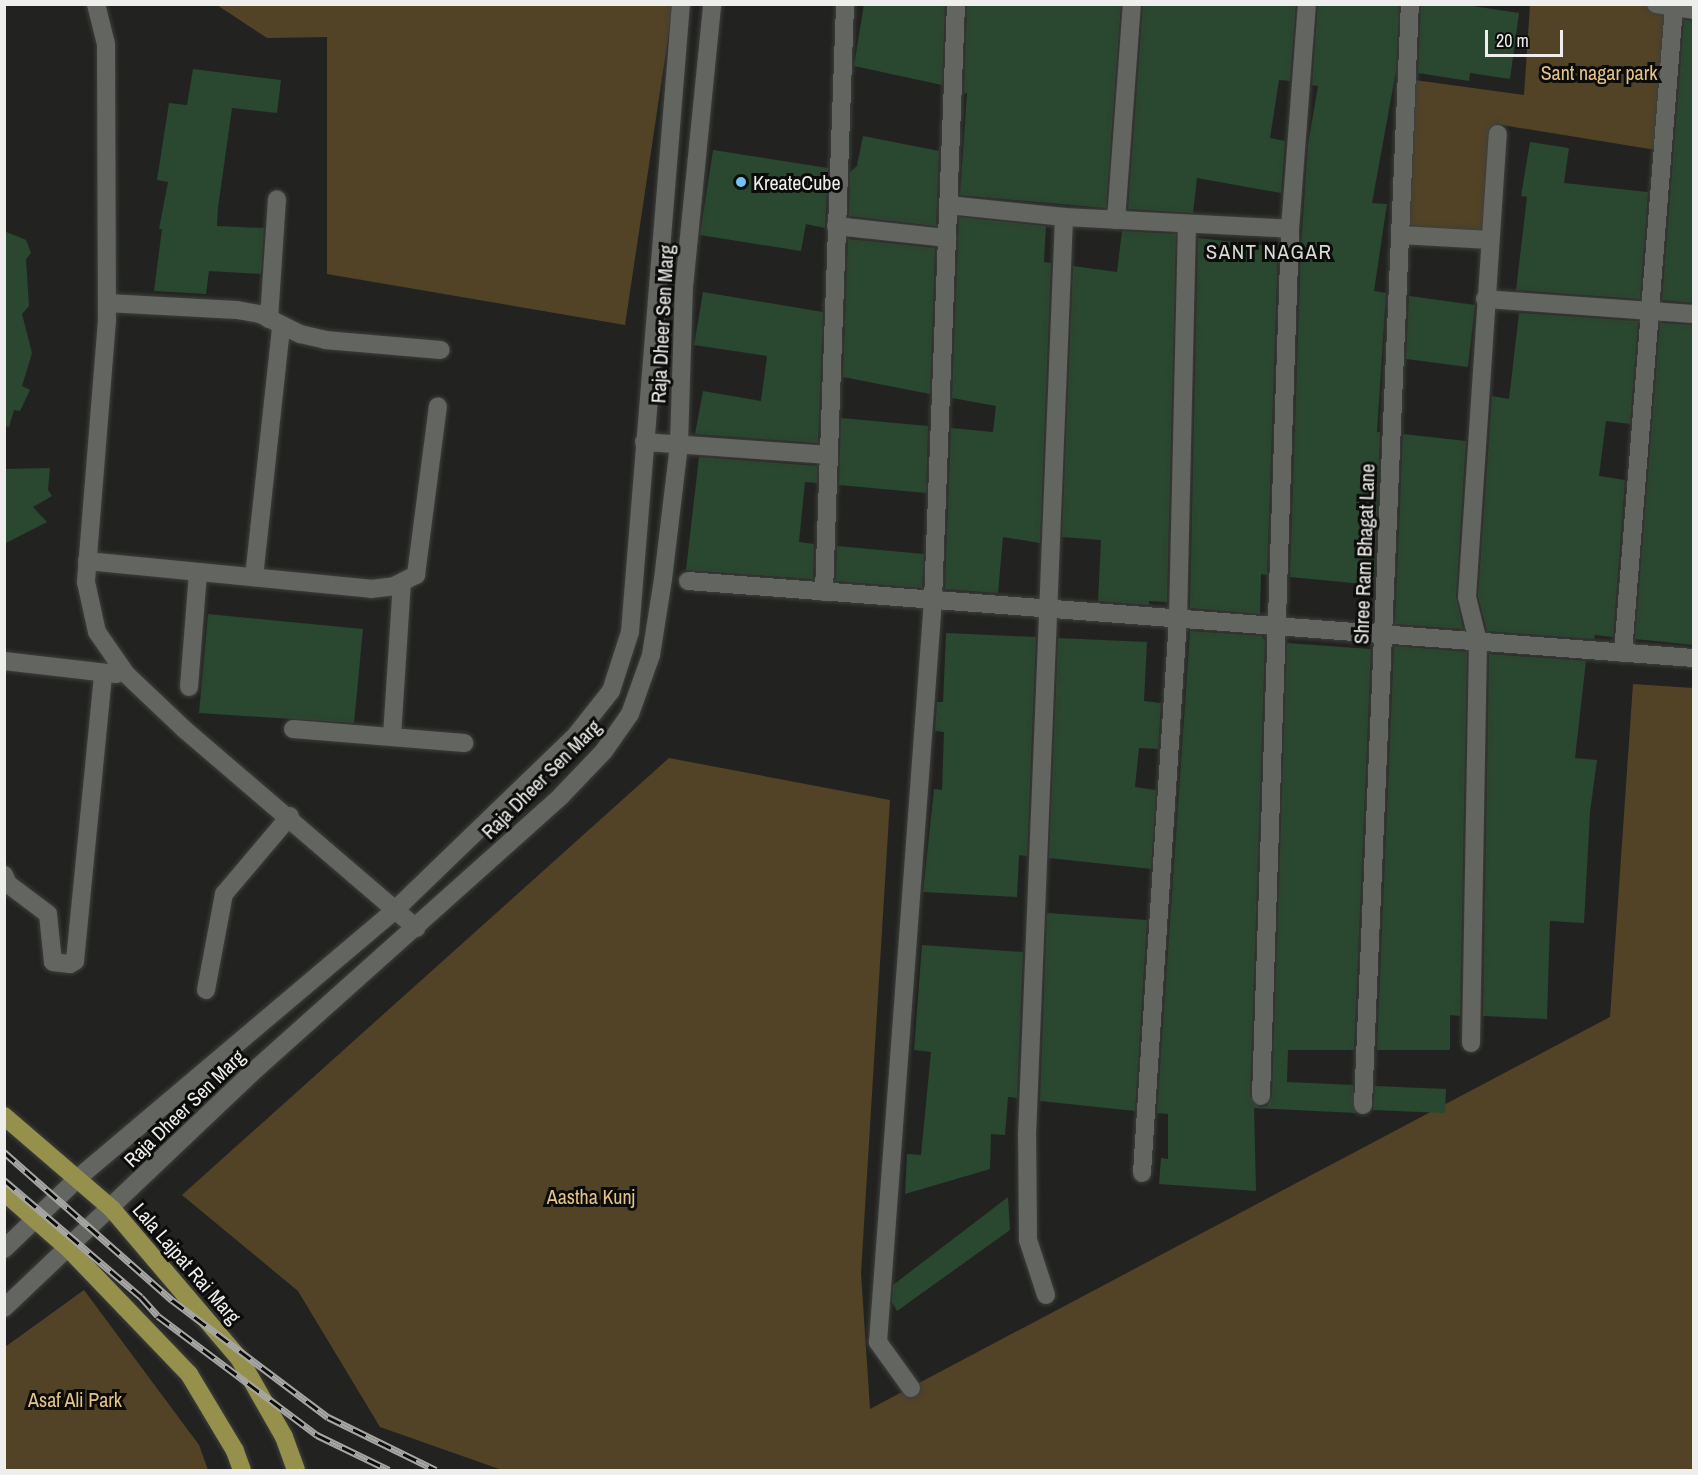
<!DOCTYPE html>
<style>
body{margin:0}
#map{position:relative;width:1698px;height:1475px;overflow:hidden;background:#222320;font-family:"Archivo Narrow",sans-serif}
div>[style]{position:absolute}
.green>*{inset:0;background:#524327}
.building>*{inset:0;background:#2a472f}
.roads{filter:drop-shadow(0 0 2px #3d3f3c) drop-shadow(0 0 2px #3d3f3c)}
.minor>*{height:18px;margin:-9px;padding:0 9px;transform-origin:9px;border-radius:9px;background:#636560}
.major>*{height:18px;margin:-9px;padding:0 9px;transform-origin:9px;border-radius:9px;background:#95904b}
.rail>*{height:7px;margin-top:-3.5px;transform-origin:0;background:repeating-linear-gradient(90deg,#0c0c0b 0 14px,#a6a7a4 0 28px);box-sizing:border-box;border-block:2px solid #a6a7a4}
.dots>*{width:16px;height:16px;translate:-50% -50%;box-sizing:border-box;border:3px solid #0c0c0b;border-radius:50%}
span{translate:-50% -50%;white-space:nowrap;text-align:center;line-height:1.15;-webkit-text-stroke:6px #0c0c0b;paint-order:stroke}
.park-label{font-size:20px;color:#e4c288}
.poi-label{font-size:20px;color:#eeefed}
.left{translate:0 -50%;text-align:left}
.street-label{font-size:20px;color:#eeefed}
.neighbourhood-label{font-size:21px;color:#d7d9d4;letter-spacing:1.5px}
.frame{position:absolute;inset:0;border:6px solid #eeefed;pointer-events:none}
.scale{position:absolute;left:1485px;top:30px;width:78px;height:27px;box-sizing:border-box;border:3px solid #eeefed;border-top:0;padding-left:8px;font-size:18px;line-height:21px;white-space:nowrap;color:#eeefed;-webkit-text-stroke:4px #0c0c0b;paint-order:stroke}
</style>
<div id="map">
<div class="green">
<i style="clip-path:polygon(1656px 4px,1674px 7px,1662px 151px,1496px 124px,1481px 239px,1400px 235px,1407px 79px,1524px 95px,1530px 5px)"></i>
<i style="clip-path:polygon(217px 5px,673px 5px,625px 325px,327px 274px,327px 37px,267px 38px)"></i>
<i style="clip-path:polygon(1633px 684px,1693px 688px,1693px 1470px,502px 1470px,380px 1427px,298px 1291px,182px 1195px,669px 758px,890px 800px,861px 1273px,870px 1409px,1610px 1017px)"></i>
<i style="clip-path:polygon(84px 1290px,199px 1445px,208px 1470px,5px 1470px,5px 1347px)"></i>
</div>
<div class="building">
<i style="clip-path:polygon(864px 4px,945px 4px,942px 85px,854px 66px)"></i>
<i style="clip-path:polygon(967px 4px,1121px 4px,1106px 208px,960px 195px,967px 93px,964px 93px)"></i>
<i style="clip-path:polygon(1143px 4px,1296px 4px,1290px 81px,1279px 80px,1270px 138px,1285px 141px,1281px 193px,1197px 178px,1193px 213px,1128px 209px)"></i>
<i style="clip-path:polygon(1318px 4px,1399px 4px,1396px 71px,1372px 203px,1387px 204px,1374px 291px,1386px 293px,1377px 432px,1380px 432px,1374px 585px,1290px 577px,1301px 248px,1308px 144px,1318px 86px,1312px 85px)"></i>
<i style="clip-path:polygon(1421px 4px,1459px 4px,1519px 13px,1510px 79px,1470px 73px,1469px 81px,1418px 73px)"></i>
<i style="clip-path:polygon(1684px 20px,1694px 21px,1694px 303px,1662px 300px)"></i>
<i style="clip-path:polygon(193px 69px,281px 80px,277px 113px,232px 108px,218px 208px,217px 226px,264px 228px,261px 274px,209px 271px,206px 294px,154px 291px,162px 229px,159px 229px,168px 182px,157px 180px,169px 103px,187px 105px)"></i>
<i style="clip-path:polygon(863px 136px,939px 151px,936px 226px,849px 216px,850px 172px,857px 166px)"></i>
<i style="clip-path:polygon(1530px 142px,1569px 148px,1564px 183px,1648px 192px,1640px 299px,1516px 290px,1527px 197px,1521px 196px)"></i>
<i style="clip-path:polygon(713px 150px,828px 168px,825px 228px,806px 224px,801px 251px,700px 235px)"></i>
<i style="clip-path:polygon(959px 217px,1046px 226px,1044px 262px,1051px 263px,1040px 543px,1003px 537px,998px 593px,945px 589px,951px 428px,993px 432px,996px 406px,952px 398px)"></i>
<i style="clip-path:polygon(4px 231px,26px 240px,31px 253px,26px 259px,29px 306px,22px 314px,32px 353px,22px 386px,30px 390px,20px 411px,14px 410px,9px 427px,4px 426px)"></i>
<i style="clip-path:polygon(1122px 231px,1176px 234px,1167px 602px,1149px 601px,1149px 605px,1098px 601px,1101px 540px,1062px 537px,1073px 266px,1117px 272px)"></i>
<i style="clip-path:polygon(1198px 238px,1278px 247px,1267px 575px,1261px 574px,1260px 614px,1190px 608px)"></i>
<i style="clip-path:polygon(848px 239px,935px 248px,930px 394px,843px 377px)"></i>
<i style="clip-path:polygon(703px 292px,823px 312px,818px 443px,695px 434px,703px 391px,761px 401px,767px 356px,694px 345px)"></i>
<i style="clip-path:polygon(1409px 296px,1475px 305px,1468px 367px,1406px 359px)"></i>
<i style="clip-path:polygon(1519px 313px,1638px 321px,1630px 424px,1606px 421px,1599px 476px,1625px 480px,1613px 637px,1595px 635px,1594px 639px,1487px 631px,1478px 596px,1492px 396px,1509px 399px)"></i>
<i style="clip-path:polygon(1660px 323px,1694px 325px,1694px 645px,1635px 639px)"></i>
<i style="clip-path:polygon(841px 418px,928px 426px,926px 493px,839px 485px)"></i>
<i style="clip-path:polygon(1403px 434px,1466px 441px,1456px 596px,1463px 629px,1395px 624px)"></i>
<i style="clip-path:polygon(699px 457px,817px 466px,817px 483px,805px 482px,799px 542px,814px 544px,813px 579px,686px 570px)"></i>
<i style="clip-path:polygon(50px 468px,48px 490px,52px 496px,33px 507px,47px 522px,4px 544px,4px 469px)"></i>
<i style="clip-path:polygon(837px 546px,924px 554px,922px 588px,836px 581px)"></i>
<i style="clip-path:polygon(208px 614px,363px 629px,354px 723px,199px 713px)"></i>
<i style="clip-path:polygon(1190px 631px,1262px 636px,1265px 641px,1250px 1096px,1260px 1107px,1267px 1106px,1272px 1096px,1287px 643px,1371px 649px,1354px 1050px,1288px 1050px,1287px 1082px,1353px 1085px,1356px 1113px,1254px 1108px,1256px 1191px,1159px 1184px,1161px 1158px,1168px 1159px,1168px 1114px,1157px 1113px)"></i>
<i style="clip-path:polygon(946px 633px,1036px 637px,1027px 856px,1019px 855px,1017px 897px,923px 892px,934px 789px,942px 790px,944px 732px,935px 731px,937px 702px,943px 702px)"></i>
<i style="clip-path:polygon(1058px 638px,1147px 642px,1144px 701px,1161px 703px,1158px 749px,1139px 748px,1135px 787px,1156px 790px,1151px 869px,1049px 858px)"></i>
<i style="clip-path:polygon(1394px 646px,1467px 652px,1460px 1016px,1450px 1015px,1450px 1050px,1377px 1050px)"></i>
<i style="clip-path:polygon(1489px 654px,1586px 661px,1575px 758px,1597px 760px,1590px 812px,1584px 923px,1550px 921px,1547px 1019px,1483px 1016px)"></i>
<i style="clip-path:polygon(1047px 913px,1147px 920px,1135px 1111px,1040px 1101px)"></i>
<i style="clip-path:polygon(922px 945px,1023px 952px,1017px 1098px,1008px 1097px,1005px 1135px,991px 1134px,990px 1169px,905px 1194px,907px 1154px,921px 1155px,931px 1052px,914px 1050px)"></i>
<i style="clip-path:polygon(1375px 1086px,1446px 1089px,1445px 1113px,1373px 1110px)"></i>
<i style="clip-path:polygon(1008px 1197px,1010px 1230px,897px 1311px,892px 1302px,893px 1285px)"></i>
</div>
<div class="roads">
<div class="minor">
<i style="left:96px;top:4px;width:41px;rotate:76deg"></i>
<i style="left:106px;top:44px;width:276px;rotate:89.8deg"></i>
<i style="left:107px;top:320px;width:263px;rotate:94.6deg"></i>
<i style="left:86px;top:582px;width:51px;rotate:77.6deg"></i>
<i style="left:97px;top:632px;width:51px;rotate:55.4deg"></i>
<i style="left:126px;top:674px;width:80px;rotate:43.5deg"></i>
<i style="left:184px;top:729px;width:306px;rotate:40.6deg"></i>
<i style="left:1656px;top:4px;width:38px;rotate:9deg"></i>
<i style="left:948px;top:205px;width:117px;rotate:5.9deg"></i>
<i style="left:1064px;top:217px;width:226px;rotate:3deg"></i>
<i style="left:1116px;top:220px;width:217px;rotate:-85.8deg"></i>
<i style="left:836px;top:226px;width:112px;rotate:6.2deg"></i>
<i style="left:1400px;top:235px;width:90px;rotate:3.2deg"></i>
<i style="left:1485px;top:299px;width:210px;rotate:4.1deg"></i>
<i style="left:107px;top:303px;width:130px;rotate:3.1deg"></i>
<i style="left:237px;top:310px;width:23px;rotate:10deg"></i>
<i style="left:260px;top:314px;width:45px;rotate:26.6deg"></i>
<i style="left:300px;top:334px;width:26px;rotate:13deg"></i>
<i style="left:325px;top:340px;width:116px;rotate:4.9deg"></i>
<i style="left:269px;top:319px;width:120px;rotate:-86.2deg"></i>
<i style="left:644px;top:442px;width:184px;rotate:4deg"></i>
<i style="left:87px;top:561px;width:285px;rotate:5.6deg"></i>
<i style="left:371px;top:589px;width:23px;rotate:-7deg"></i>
<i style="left:394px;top:586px;width:25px;rotate:-27deg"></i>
<i style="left:416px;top:575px;width:170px;rotate:-82.6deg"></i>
<i style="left:254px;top:577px;width:251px;rotate:-83.8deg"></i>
<i style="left:688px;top:581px;width:1009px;rotate:4.38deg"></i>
<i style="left:824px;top:592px;width:588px;rotate:-87.95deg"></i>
<i style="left:1623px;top:653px;width:648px;rotate:-85.49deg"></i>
<i style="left:4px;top:661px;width:113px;rotate:6.6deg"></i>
<i style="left:189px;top:687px;width:115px;rotate:-85.5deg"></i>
<i style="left:293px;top:729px;width:172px;rotate:4.7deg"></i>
<i style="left:392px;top:736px;width:154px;rotate:-86.3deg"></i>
<i style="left:4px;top:875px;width:10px;rotate:66deg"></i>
<i style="left:8px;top:884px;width:50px;rotate:36.9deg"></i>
<i style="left:48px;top:914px;width:48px;rotate:84.1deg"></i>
<i style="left:53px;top:962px;width:17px;rotate:7deg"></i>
<i style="left:70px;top:964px;width:6px;rotate:-31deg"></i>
<i style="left:75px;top:961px;width:289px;rotate:-84.4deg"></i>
<i style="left:206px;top:990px;width:98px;rotate:-79.4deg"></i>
<i style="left:224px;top:894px;width:102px;rotate:-49.8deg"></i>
<i style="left:1471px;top:1043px;width:401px;rotate:-89deg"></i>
<i style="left:1478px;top:642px;width:46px;rotate:-103.7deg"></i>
<i style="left:1467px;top:597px;width:464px;rotate:-86.2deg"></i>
<i style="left:1261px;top:1096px;width:867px;rotate:-88.08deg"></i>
<i style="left:1290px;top:229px;width:226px;rotate:-85.7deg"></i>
<i style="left:1363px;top:1105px;width:1102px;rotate:-87.56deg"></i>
<i style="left:1142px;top:1173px;width:555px;rotate:-86.28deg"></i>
<i style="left:1178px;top:619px;width:395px;rotate:-88.7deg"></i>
<i style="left:4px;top:1249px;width:103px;rotate:-43.8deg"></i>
<i style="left:78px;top:1178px;width:415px;rotate:-40.2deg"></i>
<i style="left:395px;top:910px;width:252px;rotate:-44deg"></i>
<i style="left:576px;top:735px;width:56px;rotate:-51.5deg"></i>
<i style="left:611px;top:691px;width:62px;rotate:-72.1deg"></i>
<i style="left:630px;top:632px;width:630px;rotate:-85.36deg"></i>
<i style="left:1046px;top:1295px;width:58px;rotate:-108.1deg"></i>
<i style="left:1028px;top:1240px;width:105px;rotate:-90.5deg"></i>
<i style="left:1027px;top:1135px;width:919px;rotate:-87.69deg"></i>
<i style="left:4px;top:1308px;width:347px;rotate:-43.5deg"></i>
<i style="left:256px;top:1069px;width:409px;rotate:-41.8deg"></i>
<i style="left:561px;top:796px;width:62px;rotate:-46.3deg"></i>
<i style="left:604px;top:751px;width:45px;rotate:-54.9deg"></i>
<i style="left:630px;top:714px;width:63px;rotate:-70.4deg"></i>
<i style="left:651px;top:655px;width:77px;rotate:-81deg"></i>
<i style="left:663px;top:579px;width:136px;rotate:-83.2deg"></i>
<i style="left:679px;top:444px;width:157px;rotate:-88.2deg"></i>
<i style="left:684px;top:287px;width:284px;rotate:-84.3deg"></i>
<i style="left:911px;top:1388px;width:57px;rotate:-125.7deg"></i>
<i style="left:878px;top:1342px;width:744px;rotate:-85.76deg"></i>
<i style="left:933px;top:600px;width:596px;rotate:-87.79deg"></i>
</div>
<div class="major">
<i style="left:4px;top:1116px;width:143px;rotate:40.7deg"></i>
<i style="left:112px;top:1209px;width:196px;rotate:49.6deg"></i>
<i style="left:239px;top:1358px;width:91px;rotate:60.3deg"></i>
<i style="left:284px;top:1437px;width:35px;rotate:70deg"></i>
<i style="left:4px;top:1192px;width:88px;rotate:41.3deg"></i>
<i style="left:70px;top:1250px;width:172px;rotate:46.2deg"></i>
<i style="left:189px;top:1374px;width:90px;rotate:59.1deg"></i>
<i style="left:235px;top:1451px;width:20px;rotate:70deg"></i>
</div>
</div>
<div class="rail">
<i style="left:4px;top:1152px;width:224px;rotate:41.4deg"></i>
<i style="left:172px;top:1300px;width:195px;rotate:36.9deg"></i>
<i style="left:328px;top:1417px;width:120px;rotate:26.1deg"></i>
<i style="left:4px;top:1180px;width:180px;rotate:40.5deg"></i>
<i style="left:141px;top:1297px;width:25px;rotate:48deg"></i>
<i style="left:158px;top:1316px;width:199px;rotate:36.8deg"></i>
<i style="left:317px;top:1435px;width:80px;rotate:25.9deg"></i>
</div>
<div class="dots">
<i style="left:741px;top:182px;background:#73c1f5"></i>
</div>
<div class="park-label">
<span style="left:1599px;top:72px">Sant nagar park</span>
<span style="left:591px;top:1196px">Aastha Kunj</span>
<span style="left:75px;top:1399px">Asaf Ali Park</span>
</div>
<div class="poi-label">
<span class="left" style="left:753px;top:182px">KreateCube</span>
</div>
<div class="street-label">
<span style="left:662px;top:324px;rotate:-87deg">Raja Dheer Sen Marg</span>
<span style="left:1364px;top:554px;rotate:-88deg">Shree Ram Bhagat Lane</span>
<span style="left:541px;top:779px;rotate:-45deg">Raja Dheer Sen Marg</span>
<span style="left:184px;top:1108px;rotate:-44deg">Raja Dheer Sen Marg</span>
<span style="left:187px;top:1263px;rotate:49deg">Lala Lajpat Rai Marg</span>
</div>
<div class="neighbourhood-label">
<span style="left:1269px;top:252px">SANT NAGAR</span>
</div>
<div class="frame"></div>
<div class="scale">20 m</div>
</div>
